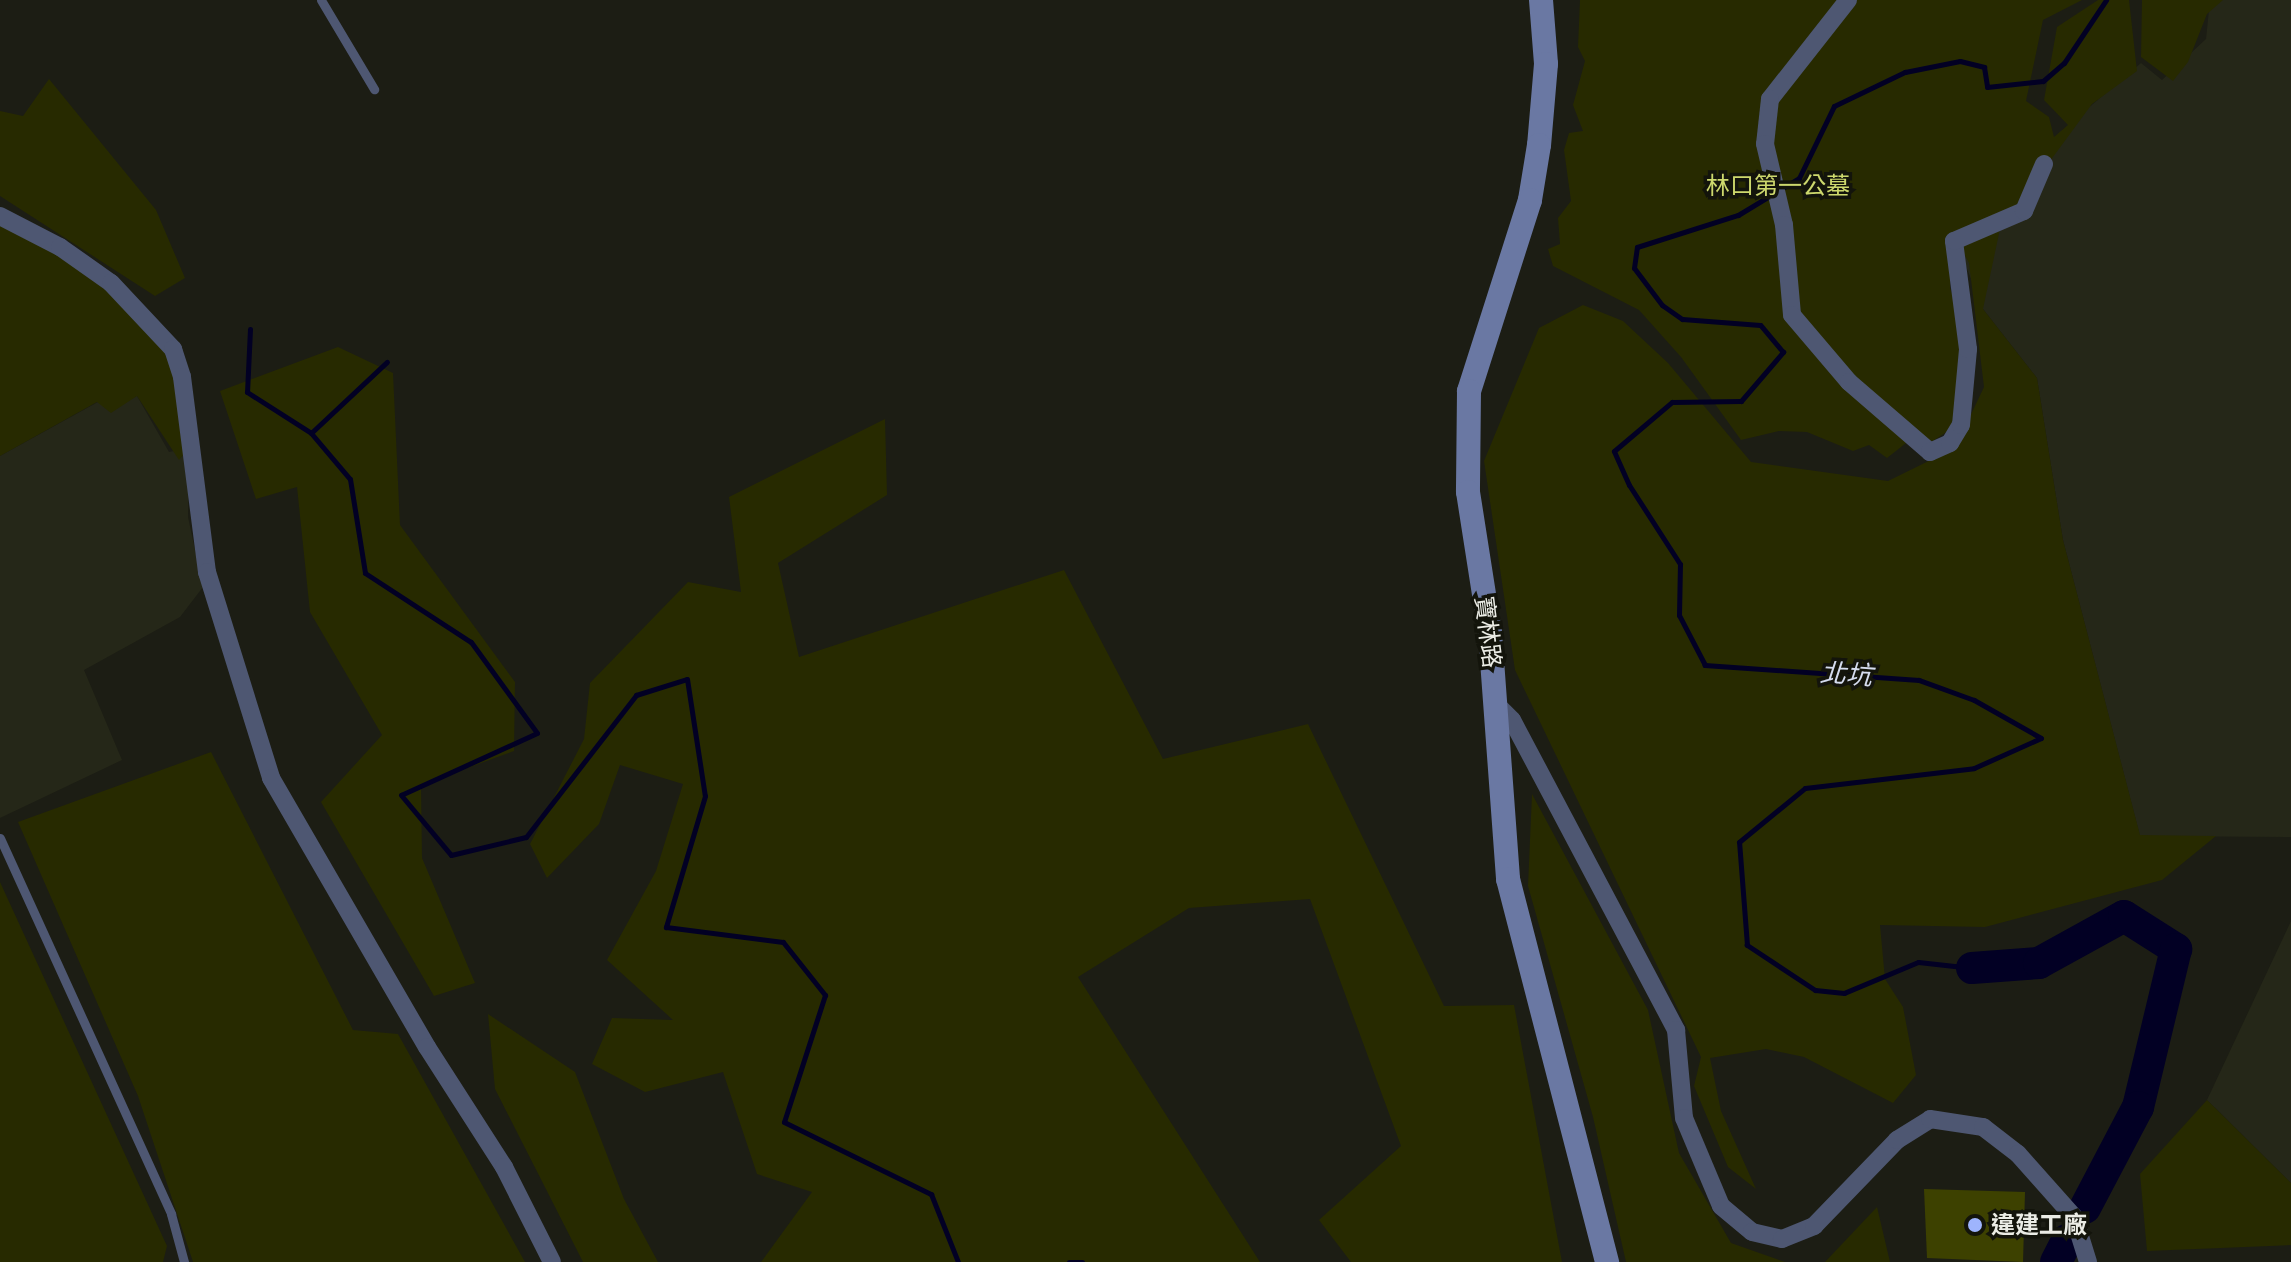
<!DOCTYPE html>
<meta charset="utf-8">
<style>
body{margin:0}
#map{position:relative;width:2291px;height:1262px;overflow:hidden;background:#1c1d14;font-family:Poppins,"Noto Sans TC",sans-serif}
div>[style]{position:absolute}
.built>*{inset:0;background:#252718}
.green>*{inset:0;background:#272a00}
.stream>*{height:5px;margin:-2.5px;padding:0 2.5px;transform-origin:2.5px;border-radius:2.5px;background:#020024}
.river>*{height:32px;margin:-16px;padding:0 16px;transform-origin:16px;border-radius:16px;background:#020024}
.building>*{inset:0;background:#3d4100}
.lane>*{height:9px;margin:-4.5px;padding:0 4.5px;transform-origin:4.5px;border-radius:4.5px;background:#4e5772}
.street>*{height:18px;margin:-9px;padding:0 9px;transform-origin:9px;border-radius:9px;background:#4e5772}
.secondary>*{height:24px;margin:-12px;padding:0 12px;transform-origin:12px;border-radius:12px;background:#6a78a3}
.dots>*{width:22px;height:22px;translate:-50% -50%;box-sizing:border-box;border:4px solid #13140b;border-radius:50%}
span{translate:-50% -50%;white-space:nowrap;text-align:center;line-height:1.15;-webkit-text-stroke:7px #13140b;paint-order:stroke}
.park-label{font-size:24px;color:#cdd86d}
.street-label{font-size:24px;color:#ebece5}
.poi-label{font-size:24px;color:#ebece5;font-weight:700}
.left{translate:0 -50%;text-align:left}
.water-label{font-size:26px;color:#d5dcee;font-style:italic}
</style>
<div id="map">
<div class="built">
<i style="clip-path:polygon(2210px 0,2291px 0,2291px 837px,2140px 836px,2063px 540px,2037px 378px,1983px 309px,1950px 226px,2141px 63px,2162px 80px,2206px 39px)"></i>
<i style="clip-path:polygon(137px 396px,169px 452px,189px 448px,188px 517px,203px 587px,180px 617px,84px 670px,122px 760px,0 818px,0 456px,98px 402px)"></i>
<i style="clip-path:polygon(2291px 921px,2291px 1183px,2207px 1100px)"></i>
</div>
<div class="green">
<i style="clip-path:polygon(1580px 0,2082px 0,2043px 20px,2026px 101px,2049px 117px,2054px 137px,2068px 125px,2044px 100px,2057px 27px,2098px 0,2129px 0,2137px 71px,2092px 104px,2000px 229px,1983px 309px,2037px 378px,2063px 540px,2140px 835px,2216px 836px,2162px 880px,1985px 927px,1880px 925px,1885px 979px,1903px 1007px,1916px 1075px,1893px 1103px,1804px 1057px,1766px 1049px,1710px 1058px,1721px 1111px,1756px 1189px,1728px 1167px,1694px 1086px,1701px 1057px,1515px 670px,1484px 461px,1539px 328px,1583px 305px,1623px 321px,1668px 363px,1751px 462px,1888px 481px,1955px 448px,1984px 387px,1969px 263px,1961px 248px,1950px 258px,1950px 288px,1966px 335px,1962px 414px,1945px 433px,1928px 444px,1910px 440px,1887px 458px,1869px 445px,1853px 451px,1807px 432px,1779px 431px,1741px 440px,1681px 357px,1639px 310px,1553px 266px,1548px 249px,1560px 244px,1558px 218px,1571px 201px,1564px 150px,1569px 133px,1583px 131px,1573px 105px,1585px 61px,1578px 47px)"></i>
<i style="clip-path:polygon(2142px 0,2223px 0,2207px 14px,2188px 62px,2173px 81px,2141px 57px)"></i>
<i style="clip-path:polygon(49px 79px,156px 210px,185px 278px,155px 296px,0 196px,0 111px,23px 116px)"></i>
<i style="clip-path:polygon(0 215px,139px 307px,168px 338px,189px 448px,179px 460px,137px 396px,111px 413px,97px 402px,0 456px)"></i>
<i style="clip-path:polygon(338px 347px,393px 373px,400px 525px,515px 682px,514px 751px,421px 785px,422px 858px,475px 983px,434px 996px,321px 802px,382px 735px,310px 612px,297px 487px,256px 499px,220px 391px)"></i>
<i style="clip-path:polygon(885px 419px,887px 495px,778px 563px,799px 657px,1064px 570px,1163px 759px,1308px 724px,1444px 1006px,1514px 1005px,1562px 1262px,1351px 1262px,1319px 1220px,1401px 1146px,1310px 899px,1189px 908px,1078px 977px,1260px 1262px,761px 1262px,812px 1192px,757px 1174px,723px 1072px,645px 1092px,592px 1064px,612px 1018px,673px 1020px,607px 960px,656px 871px,683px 784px,620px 765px,599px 824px,547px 878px,530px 844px,584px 739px,590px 683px,688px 582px,741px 592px,729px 497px)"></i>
<i style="clip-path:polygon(211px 752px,353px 1030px,398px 1034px,525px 1262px,193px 1262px,138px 1096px,18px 822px)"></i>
<i style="clip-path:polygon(1532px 794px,1648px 1010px,1679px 1153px,1731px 1243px,1785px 1262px,1626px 1262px,1593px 1117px,1528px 886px)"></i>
<i style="clip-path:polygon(0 882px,167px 1246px,163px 1262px,0 1262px)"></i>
<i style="clip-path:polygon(488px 1014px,575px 1072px,624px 1199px,658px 1262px,583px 1262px,495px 1089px)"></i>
<i style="clip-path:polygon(2207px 1100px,2291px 1183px,2291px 1245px,2147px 1251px,2140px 1174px)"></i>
<i style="clip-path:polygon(1877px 1207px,1890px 1262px,1825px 1262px)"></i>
</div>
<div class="stream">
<i style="left:250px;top:329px;width:63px;rotate:92.7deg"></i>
<i style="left:247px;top:392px;width:76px;rotate:32.6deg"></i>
<i style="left:311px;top:433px;width:60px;rotate:49.7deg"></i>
<i style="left:350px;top:479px;width:95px;rotate:80.9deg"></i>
<i style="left:365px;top:573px;width:126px;rotate:33.1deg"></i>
<i style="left:471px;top:642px;width:112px;rotate:54deg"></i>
<i style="left:537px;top:733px;width:149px;rotate:155.5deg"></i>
<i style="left:401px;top:795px;width:78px;rotate:50.2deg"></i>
<i style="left:451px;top:855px;width:77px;rotate:-13.5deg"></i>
<i style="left:526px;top:837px;width:180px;rotate:-52.2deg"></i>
<i style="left:636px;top:695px;width:53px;rotate:-17.4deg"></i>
<i style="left:687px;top:679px;width:118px;rotate:81.3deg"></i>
<i style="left:705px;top:796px;width:137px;rotate:106.6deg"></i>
<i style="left:666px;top:927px;width:118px;rotate:7.3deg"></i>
<i style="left:783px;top:942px;width:68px;rotate:51.6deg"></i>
<i style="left:825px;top:995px;width:133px;rotate:107.9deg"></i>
<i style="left:784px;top:1122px;width:164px;rotate:26.1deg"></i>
<i style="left:931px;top:1194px;width:73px;rotate:68.3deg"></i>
<i style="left:311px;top:433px;width:104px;rotate:-43.1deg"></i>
<i style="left:1972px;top:968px;width:54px;rotate:-173.7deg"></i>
<i style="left:1918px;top:962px;width:80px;rotate:157.3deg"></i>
<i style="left:1844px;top:993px;width:29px;rotate:-174deg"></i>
<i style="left:1815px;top:990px;width:82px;rotate:-146.5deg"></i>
<i style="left:1747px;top:945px;width:103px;rotate:-94.4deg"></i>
<i style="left:1739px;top:842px;width:85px;rotate:-39.3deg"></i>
<i style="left:1805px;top:788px;width:170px;rotate:-6.7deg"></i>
<i style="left:1974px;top:768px;width:73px;rotate:-24.1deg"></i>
<i style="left:2041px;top:738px;width:77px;rotate:-150.4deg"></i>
<i style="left:1974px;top:700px;width:59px;rotate:-160deg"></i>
<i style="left:1919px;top:680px;width:215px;rotate:-176deg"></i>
<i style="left:1705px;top:665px;width:56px;rotate:-117.5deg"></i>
<i style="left:1679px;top:615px;width:51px;rotate:-88.9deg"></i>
<i style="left:1680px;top:564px;width:94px;rotate:-122.8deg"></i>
<i style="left:1629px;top:485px;width:37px;rotate:-114deg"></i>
<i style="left:1614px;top:451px;width:76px;rotate:-40.2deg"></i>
<i style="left:1672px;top:402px;width:69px;rotate:-0.8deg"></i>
<i style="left:1741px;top:401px;width:65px;rotate:-49.4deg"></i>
<i style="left:1783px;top:352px;width:35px;rotate:-130deg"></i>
<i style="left:1760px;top:325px;width:78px;rotate:-175.6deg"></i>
<i style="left:1682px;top:319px;width:24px;rotate:-145deg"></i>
<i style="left:1662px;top:305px;width:46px;rotate:-127.1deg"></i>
<i style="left:1634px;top:268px;width:21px;rotate:-82deg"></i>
<i style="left:1637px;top:247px;width:106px;rotate:-17.6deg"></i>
<i style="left:1738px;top:215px;width:71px;rotate:-31.2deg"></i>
<i style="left:1799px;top:178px;width:80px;rotate:-64.1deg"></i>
<i style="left:1834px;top:106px;width:79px;rotate:-25.6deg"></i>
<i style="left:1905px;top:72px;width:56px;rotate:-11.3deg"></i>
<i style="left:1960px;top:61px;width:25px;rotate:14deg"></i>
<i style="left:1984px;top:67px;width:20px;rotate:81deg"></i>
<i style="left:1987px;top:87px;width:56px;rotate:-6.1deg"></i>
<i style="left:2043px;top:81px;width:28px;rotate:-41deg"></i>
<i style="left:2064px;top:63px;width:76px;rotate:-56.3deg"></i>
<i style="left:1069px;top:1262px;width:13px"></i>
</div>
<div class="river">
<i style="left:1972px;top:968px;width:67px;rotate:-4.3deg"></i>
<i style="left:2039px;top:963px;width:97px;rotate:-28.9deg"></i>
<i style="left:2124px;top:916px;width:62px;rotate:32.4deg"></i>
<i style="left:2176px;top:949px;width:163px;rotate:103.5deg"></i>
<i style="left:2138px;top:1107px;width:114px;rotate:117.7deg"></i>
<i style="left:2056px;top:1262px;width:25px;rotate:-63deg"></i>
</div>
<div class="building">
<i style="clip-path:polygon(1924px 1189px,2025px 1192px,2023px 1262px,1927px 1258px)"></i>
</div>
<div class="lane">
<i style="left:321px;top:0;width:104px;rotate:59.2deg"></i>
<i style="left:0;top:838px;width:413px;rotate:65.5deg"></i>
<i style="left:171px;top:1214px;width:50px;rotate:74.8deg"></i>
</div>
<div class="street">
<i style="left:1848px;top:0;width:126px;rotate:128.2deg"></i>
<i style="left:1770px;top:99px;width:45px;rotate:96.3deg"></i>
<i style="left:1765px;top:144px;width:83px;rotate:76.8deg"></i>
<i style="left:1784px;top:225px;width:90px;rotate:84.9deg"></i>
<i style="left:1792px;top:315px;width:88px;rotate:49.6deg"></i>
<i style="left:1849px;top:382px;width:107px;rotate:40.8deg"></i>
<i style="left:1930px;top:452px;width:22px;rotate:-24deg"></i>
<i style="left:1950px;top:443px;width:21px;rotate:-59deg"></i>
<i style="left:1961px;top:425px;width:76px;rotate:-84.7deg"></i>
<i style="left:1968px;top:349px;width:109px;rotate:-97.4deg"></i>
<i style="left:1954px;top:241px;width:76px;rotate:-23.2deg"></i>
<i style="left:2024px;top:211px;width:51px;rotate:-66.9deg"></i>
<i style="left:0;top:216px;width:68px;rotate:27.3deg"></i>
<i style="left:60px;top:247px;width:62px;rotate:35.2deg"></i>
<i style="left:111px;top:283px;width:91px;rotate:46.8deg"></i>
<i style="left:173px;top:349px;width:29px;rotate:72deg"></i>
<i style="left:182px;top:377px;width:197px;rotate:82.7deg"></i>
<i style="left:207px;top:572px;width:216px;rotate:72.7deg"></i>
<i style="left:271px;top:778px;width:311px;rotate:59.9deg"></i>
<i style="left:427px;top:1047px;width:143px;rotate:57.3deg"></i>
<i style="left:504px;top:1167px;width:106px;rotate:63.2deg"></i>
<i style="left:1497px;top:705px;width:21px;rotate:45deg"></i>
<i style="left:1512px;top:720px;width:351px;rotate:62.1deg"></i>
<i style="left:1676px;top:1030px;width:88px;rotate:84.8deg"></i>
<i style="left:1684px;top:1118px;width:95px;rotate:67.2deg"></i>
<i style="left:1721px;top:1206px;width:40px;rotate:40deg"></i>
<i style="left:1752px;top:1232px;width:31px;rotate:13deg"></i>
<i style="left:1782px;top:1239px;width:35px;rotate:-22deg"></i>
<i style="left:1814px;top:1226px;width:120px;rotate:-46deg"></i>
<i style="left:1897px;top:1140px;width:39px;rotate:-32deg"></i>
<i style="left:1930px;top:1119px;width:54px;rotate:8.6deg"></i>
<i style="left:1983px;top:1127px;width:44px;rotate:37.6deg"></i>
<i style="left:2018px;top:1154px;width:84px;rotate:48.4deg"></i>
<i style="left:2074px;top:1217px;width:47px;rotate:72.7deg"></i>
</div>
<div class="secondary">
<i style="left:1541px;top:0;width:64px;rotate:85.5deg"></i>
<i style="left:1546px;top:64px;width:81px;rotate:94.9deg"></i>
<i style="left:1539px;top:145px;width:56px;rotate:99.3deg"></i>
<i style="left:1530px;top:200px;width:201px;rotate:107.7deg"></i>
<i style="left:1469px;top:391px;width:101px;rotate:90.6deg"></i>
<i style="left:1468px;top:492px;width:143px;rotate:81.1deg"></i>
<i style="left:1490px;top:633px;width:247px;rotate:85.8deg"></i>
<i style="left:1508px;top:879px;width:396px;rotate:75.5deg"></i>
</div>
<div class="dots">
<i style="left:1975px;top:1225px;background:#9eb4fd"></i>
</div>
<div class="park-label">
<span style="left:1778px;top:186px">林口第一公墓</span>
</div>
<div class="street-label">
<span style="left:1488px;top:632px;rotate:83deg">寶林路</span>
</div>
<div class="poi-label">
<span class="left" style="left:1991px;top:1225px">違建工廠</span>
</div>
<div class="water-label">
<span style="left:1846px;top:675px;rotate:4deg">北坑</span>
</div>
</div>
